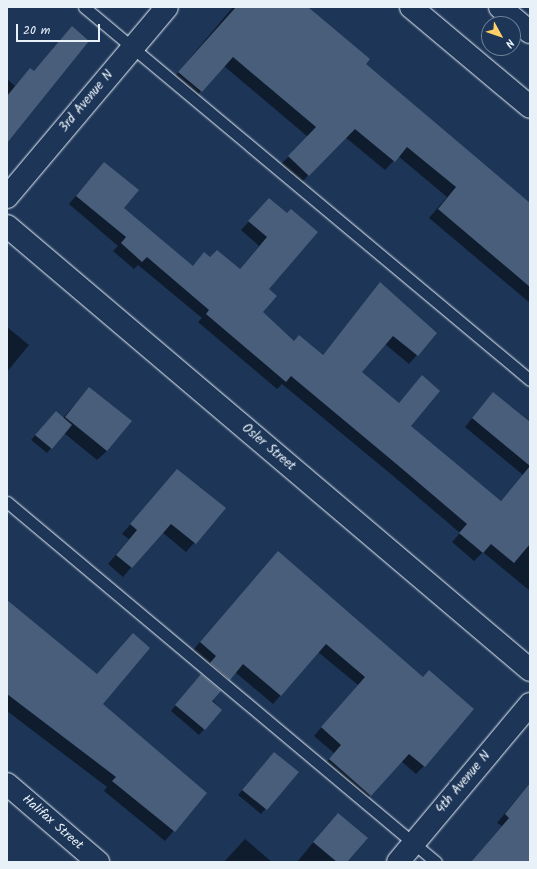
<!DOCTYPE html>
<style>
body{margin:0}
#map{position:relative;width:537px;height:869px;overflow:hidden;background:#1d3557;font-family:Kalam,sans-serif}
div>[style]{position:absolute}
.shadow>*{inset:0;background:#0007}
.building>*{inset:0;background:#495e7a}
.roads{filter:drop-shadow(0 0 1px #e8f1f8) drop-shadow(0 0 1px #e8f1f8)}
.service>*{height:11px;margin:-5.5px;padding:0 5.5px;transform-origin:5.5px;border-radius:5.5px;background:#1d3557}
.minor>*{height:22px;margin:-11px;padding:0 11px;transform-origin:11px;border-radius:11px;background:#1d3557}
.secondary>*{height:22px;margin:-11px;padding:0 11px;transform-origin:11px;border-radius:11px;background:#1d3557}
span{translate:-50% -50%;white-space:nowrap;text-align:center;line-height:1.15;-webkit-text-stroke:4px #1d3557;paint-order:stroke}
.street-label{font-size:13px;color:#e8f1f8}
.frame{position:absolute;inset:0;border:8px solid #e8f1f8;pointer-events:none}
.north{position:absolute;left:481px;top:16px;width:40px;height:40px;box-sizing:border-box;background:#1d3557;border:1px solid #6e8097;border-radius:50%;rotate:130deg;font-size:11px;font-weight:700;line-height:16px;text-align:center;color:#e8f1f8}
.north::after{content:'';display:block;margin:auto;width:14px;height:18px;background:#ffd166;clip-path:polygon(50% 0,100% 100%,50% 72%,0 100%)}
.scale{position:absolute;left:16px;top:24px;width:84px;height:18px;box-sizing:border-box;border:2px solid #e8f1f8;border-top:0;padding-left:5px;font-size:12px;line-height:14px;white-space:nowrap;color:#e8f1f8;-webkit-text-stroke:3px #1d3557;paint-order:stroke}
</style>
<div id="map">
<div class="shadow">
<i style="clip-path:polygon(233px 7px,308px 7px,364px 64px,530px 204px,530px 303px,429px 218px,447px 197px,398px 156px,385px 170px,345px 137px,299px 185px,279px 166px,308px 137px,224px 66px,192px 101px,170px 82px)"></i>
<i style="clip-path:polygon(30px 69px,7px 141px,7px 79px,15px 86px)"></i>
<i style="clip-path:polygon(104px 163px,123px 208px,192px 267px,210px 258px,239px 270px,259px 246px,241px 230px,269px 199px,268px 289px,262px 312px,293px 342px,299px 336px,322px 356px,380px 283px,407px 306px,417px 355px,409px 364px,385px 344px,360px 372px,398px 404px,422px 377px,409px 426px,501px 501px,523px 475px,465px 427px,485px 402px,530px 429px,530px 591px,483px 552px,474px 561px,452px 542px,460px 533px,392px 475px,282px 384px,277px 389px,198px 322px,202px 318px,138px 265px,134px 269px,113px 251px,118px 246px,69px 204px)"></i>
<i style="clip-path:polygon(7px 327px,29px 345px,7px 372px)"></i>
<i style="clip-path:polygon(89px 388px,107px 451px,97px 460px,64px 433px,47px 453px,31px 440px,51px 417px,63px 418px)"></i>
<i style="clip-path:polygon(177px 470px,224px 509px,186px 552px,162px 532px,123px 577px,108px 564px,129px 539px,122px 534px)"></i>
<i style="clip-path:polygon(278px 552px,422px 678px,424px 766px,416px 774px,401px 761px,363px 803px,322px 768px,334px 753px,314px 736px,358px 685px,318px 652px,273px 704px,235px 672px,221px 687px,203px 672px,209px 664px,193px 650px)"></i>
<i style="clip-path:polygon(7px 602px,101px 704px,206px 793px,165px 841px,104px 791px,107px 787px,7px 711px)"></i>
<i style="clip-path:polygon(196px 680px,221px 710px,199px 735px,171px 711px)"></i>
<i style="clip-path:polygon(269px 758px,297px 772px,261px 814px,238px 795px)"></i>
<i style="clip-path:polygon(530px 783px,530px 862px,471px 862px,502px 826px,497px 823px)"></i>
<i style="clip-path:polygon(338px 814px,345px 862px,297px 862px,330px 822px)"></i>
<i style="clip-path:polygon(245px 839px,272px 862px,224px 862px)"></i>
</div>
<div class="building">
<i style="clip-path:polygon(236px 7px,308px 7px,370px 59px,366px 64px,530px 203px,530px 287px,438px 209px,456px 187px,407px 147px,395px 162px,355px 129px,309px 176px,288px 156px,316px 127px,233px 57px,202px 92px,178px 72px)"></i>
<i style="clip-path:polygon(72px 26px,89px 41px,7px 143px,7px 96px,30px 68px,34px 71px)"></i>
<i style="clip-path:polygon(104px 162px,139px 190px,124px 208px,193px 266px,204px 252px,210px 257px,217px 250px,240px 269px,267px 237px,248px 221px,269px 198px,287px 213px,291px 209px,318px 232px,269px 289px,277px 296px,263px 312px,294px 341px,299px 335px,323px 355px,380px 282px,437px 333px,418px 356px,393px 336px,362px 372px,399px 403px,422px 375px,440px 391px,411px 426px,501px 501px,530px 466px,530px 544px,514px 563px,491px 544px,483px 553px,459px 533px,467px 524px,400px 467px,291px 376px,286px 382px,206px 314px,209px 310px,147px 257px,142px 262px,121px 243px,126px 237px,76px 196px)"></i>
<i style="clip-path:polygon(89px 387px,132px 421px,107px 451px,65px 417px)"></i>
<i style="clip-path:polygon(493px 392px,530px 422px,530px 466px,472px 418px)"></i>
<i style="clip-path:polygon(56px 411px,72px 425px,52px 449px,35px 435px)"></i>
<i style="clip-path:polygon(177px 469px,226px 508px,196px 544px,171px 524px,132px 568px,116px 555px,137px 530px,130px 524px)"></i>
<i style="clip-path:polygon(278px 551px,423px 677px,429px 670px,474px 709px,425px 767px,409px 754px,371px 796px,329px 759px,341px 745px,321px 727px,365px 677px,326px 644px,281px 696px,243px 664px,230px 680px,210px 663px,216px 656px,200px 642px)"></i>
<i style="clip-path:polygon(7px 600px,97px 674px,133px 633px,150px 648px,103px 704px,207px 793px,175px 832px,112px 781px,116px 777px,7px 694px)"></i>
<i style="clip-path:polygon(201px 674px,221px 691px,212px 701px,222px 710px,205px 730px,175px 705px)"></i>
<i style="clip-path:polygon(274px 752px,299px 772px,267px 810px,242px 790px)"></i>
<i style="clip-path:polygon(530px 783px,530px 862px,471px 862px,509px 818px,505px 814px)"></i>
<i style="clip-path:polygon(338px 813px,368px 838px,347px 862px,337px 862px,313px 842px)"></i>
</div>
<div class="roads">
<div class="service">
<i style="left:84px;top:7px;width:581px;rotate:39.91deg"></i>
<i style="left:7px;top:502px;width:560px;rotate:40deg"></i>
</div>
<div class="minor">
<i style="left:7px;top:197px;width:248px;rotate:-49.9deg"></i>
<i style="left:7px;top:226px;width:686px;rotate:40.33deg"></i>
<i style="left:7px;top:784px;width:120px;rotate:40.6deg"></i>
<i style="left:398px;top:862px;width:206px;rotate:-50.1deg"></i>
</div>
<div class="secondary">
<i style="left:411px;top:7px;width:155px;rotate:40deg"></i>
<i style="left:500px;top:7px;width:39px;rotate:40deg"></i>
</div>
</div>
<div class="street-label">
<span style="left:87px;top:102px;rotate:-50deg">3rd Avenue N</span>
<span style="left:268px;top:448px;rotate:40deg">Osler Street</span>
<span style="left:464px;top:783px;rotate:-50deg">4th Avenue N</span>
<span style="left:52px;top:823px;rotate:41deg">Halifax Street</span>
</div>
<div class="frame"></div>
<div class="north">N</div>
<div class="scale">20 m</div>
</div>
